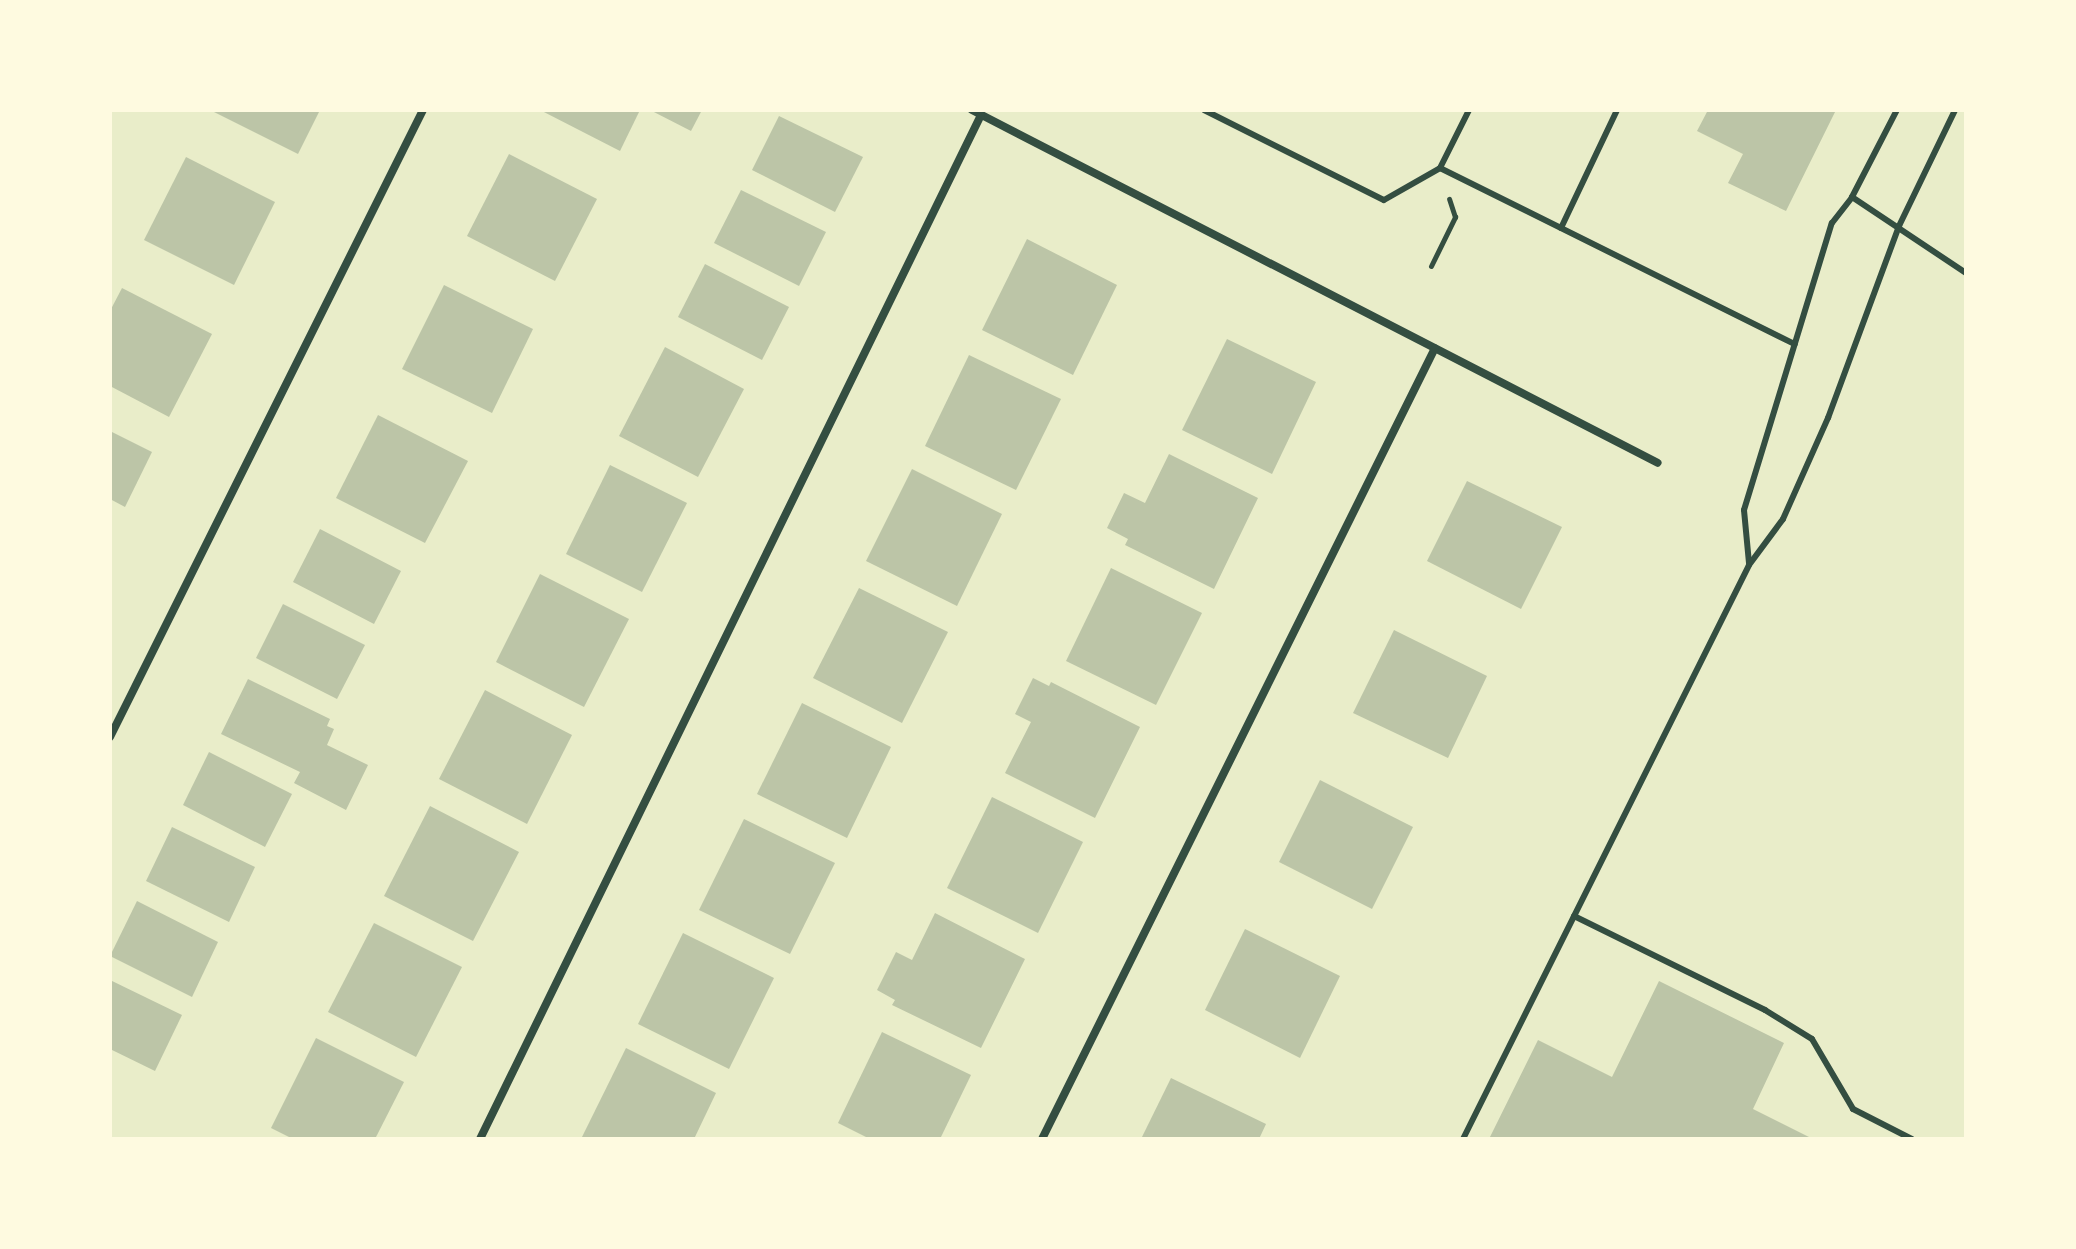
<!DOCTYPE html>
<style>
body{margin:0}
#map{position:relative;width:2076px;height:1249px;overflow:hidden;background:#e9edc9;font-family:"DM Sans",sans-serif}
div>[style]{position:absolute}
.building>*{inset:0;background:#bcc5a7}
.path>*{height:5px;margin:-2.5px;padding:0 2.5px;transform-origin:2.5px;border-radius:2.5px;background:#344e41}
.service>*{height:6px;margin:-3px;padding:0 3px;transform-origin:3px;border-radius:3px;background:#344e41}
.minor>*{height:8px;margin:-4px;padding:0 4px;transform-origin:4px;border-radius:4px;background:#344e41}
span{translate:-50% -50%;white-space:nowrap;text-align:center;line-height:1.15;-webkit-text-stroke:6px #fefae0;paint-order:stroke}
.frame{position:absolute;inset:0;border:112px solid #fefae0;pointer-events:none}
</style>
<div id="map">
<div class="building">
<i style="clip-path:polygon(210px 110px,320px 110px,298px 154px)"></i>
<i style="clip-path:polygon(540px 110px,640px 110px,620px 151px)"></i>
<i style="clip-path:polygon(650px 110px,702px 110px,691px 131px)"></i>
<i style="clip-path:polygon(1708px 110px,1836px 110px,1786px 211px,1728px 183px,1743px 154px,1697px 131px)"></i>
<i style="clip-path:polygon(779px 116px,863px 157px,835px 212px,752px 170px)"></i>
<i style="clip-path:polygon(509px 154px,597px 199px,555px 281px,467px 236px)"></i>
<i style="clip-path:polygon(186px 157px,275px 202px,234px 285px,144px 240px)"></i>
<i style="clip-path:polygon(741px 190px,826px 232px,799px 286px,714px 243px)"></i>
<i style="clip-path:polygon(1027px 239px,1117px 285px,1073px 375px,982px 330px)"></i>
<i style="clip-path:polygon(705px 264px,789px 307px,762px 360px,678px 317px)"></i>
<i style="clip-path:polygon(444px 285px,533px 329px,492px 413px,402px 369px)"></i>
<i style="clip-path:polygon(122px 288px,212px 334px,169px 417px,110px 386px,110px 311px)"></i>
<i style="clip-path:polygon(1227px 339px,1316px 382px,1272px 474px,1182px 430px)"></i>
<i style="clip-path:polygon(665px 347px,744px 389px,698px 477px,619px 436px)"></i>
<i style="clip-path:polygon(969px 355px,1061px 399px,1016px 490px,925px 446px)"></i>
<i style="clip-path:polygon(378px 415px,468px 461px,425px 543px,336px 498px)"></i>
<i style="clip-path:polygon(110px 431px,152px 452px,125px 507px,110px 499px)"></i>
<i style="clip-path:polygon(1169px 454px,1258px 498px,1214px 589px,1125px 545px,1128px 539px,1107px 528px,1124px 493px,1145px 503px)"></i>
<i style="clip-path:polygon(610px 465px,687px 503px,642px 592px,566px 554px)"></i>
<i style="clip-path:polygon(912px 469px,1002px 514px,957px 606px,866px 561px)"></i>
<i style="clip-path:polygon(1467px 481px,1562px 527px,1521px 609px,1427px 561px)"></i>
<i style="clip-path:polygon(320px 529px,401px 571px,374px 624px,293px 582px)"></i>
<i style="clip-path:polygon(1111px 568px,1202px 613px,1156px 705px,1066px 661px)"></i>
<i style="clip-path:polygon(540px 574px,629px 619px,584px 707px,496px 662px)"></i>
<i style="clip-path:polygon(859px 588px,948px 632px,902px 723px,813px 678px)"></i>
<i style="clip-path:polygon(283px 604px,365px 645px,337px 699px,256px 658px)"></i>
<i style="clip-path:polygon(1394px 630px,1487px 676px,1448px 758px,1353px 713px)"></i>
<i style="clip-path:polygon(1033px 678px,1049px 686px,1051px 682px,1140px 727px,1095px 818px,1005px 773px,1031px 722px,1015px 714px)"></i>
<i style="clip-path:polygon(248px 679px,330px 719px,327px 726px,334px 729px,327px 745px,368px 765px,346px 810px,294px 783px,300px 772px,221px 734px)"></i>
<i style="clip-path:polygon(485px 690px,572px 735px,527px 824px,439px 779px)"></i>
<i style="clip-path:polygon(802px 703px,891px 747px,847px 838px,757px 794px)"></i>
<i style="clip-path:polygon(209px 752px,292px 794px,265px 847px,183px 805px)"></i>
<i style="clip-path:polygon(1320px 780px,1413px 827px,1372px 909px,1279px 862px)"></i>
<i style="clip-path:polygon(992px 797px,1083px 842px,1038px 933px,947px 888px)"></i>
<i style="clip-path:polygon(430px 806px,519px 852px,473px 941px,384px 896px)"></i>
<i style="clip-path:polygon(744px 819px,835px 863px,790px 954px,699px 910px)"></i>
<i style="clip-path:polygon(172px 827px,255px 867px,229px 922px,146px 881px)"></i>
<i style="clip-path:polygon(137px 901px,218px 942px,192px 997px,110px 956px)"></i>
<i style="clip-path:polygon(935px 913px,1025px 959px,981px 1048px,892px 1005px,895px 1000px,877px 990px,896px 952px,912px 960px)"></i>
<i style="clip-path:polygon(374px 923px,462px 967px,416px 1057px,328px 1012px)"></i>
<i style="clip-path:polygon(1245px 929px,1340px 976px,1300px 1058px,1205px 1010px)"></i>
<i style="clip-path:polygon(683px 933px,774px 978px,729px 1069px,638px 1024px)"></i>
<i style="clip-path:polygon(110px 980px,182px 1015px,155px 1071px,110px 1049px)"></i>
<i style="clip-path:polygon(1659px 981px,1784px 1043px,1753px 1109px,1813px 1139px,1489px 1139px,1538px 1040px,1612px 1077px)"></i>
<i style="clip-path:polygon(882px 1032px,971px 1075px,940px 1139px,870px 1139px,838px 1123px)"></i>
<i style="clip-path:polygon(316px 1038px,404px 1082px,375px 1139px,293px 1139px,271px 1128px)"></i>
<i style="clip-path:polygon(626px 1048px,716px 1093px,694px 1139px,581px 1139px)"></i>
<i style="clip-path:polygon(1171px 1078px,1266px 1124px,1259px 1139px,1141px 1139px)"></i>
</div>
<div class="path">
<i style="left:1431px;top:266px;width:55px;rotate:-63.9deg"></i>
<i style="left:1455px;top:217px;width:19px;rotate:-108deg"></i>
</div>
<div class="service">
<i style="left:1204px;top:110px;width:201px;rotate:26.6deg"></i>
<i style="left:1384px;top:200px;width:64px;rotate:-29.7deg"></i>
<i style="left:1440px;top:168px;width:65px;rotate:-63.4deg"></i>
<i style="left:1440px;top:168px;width:396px;rotate:26.4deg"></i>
<i style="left:1852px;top:197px;width:137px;rotate:33.7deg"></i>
<i style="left:1561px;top:228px;width:131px;rotate:-64.6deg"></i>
<i style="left:1749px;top:563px;width:53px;rotate:-95.4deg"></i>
<i style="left:1744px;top:510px;width:300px;rotate:-73deg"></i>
<i style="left:1832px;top:223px;width:33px;rotate:-52deg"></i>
<i style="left:1852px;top:197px;width:98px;rotate:-62.7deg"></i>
<i style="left:1574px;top:916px;width:213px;rotate:26.2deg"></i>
<i style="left:1765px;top:1010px;width:55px;rotate:31.7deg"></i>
<i style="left:1812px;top:1039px;width:81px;rotate:59.6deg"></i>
<i style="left:1853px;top:1109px;width:66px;rotate:27deg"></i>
<i style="left:1463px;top:1139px;width:641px;rotate:-63.51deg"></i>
<i style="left:1749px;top:565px;width:57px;rotate:-53.5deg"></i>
<i style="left:1783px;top:519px;width:111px;rotate:-66deg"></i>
<i style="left:1828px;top:418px;width:205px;rotate:-69.7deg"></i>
<i style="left:1899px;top:226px;width:129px;rotate:-64.2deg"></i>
</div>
<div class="minor">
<i style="left:972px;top:110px;width:771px;rotate:27.23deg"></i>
<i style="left:110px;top:737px;width:701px;rotate:-63.47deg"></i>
<i style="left:480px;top:1139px;width:1140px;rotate:-63.93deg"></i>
<i style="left:1042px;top:1139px;width:883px;rotate:-63.58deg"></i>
</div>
<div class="frame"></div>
</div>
